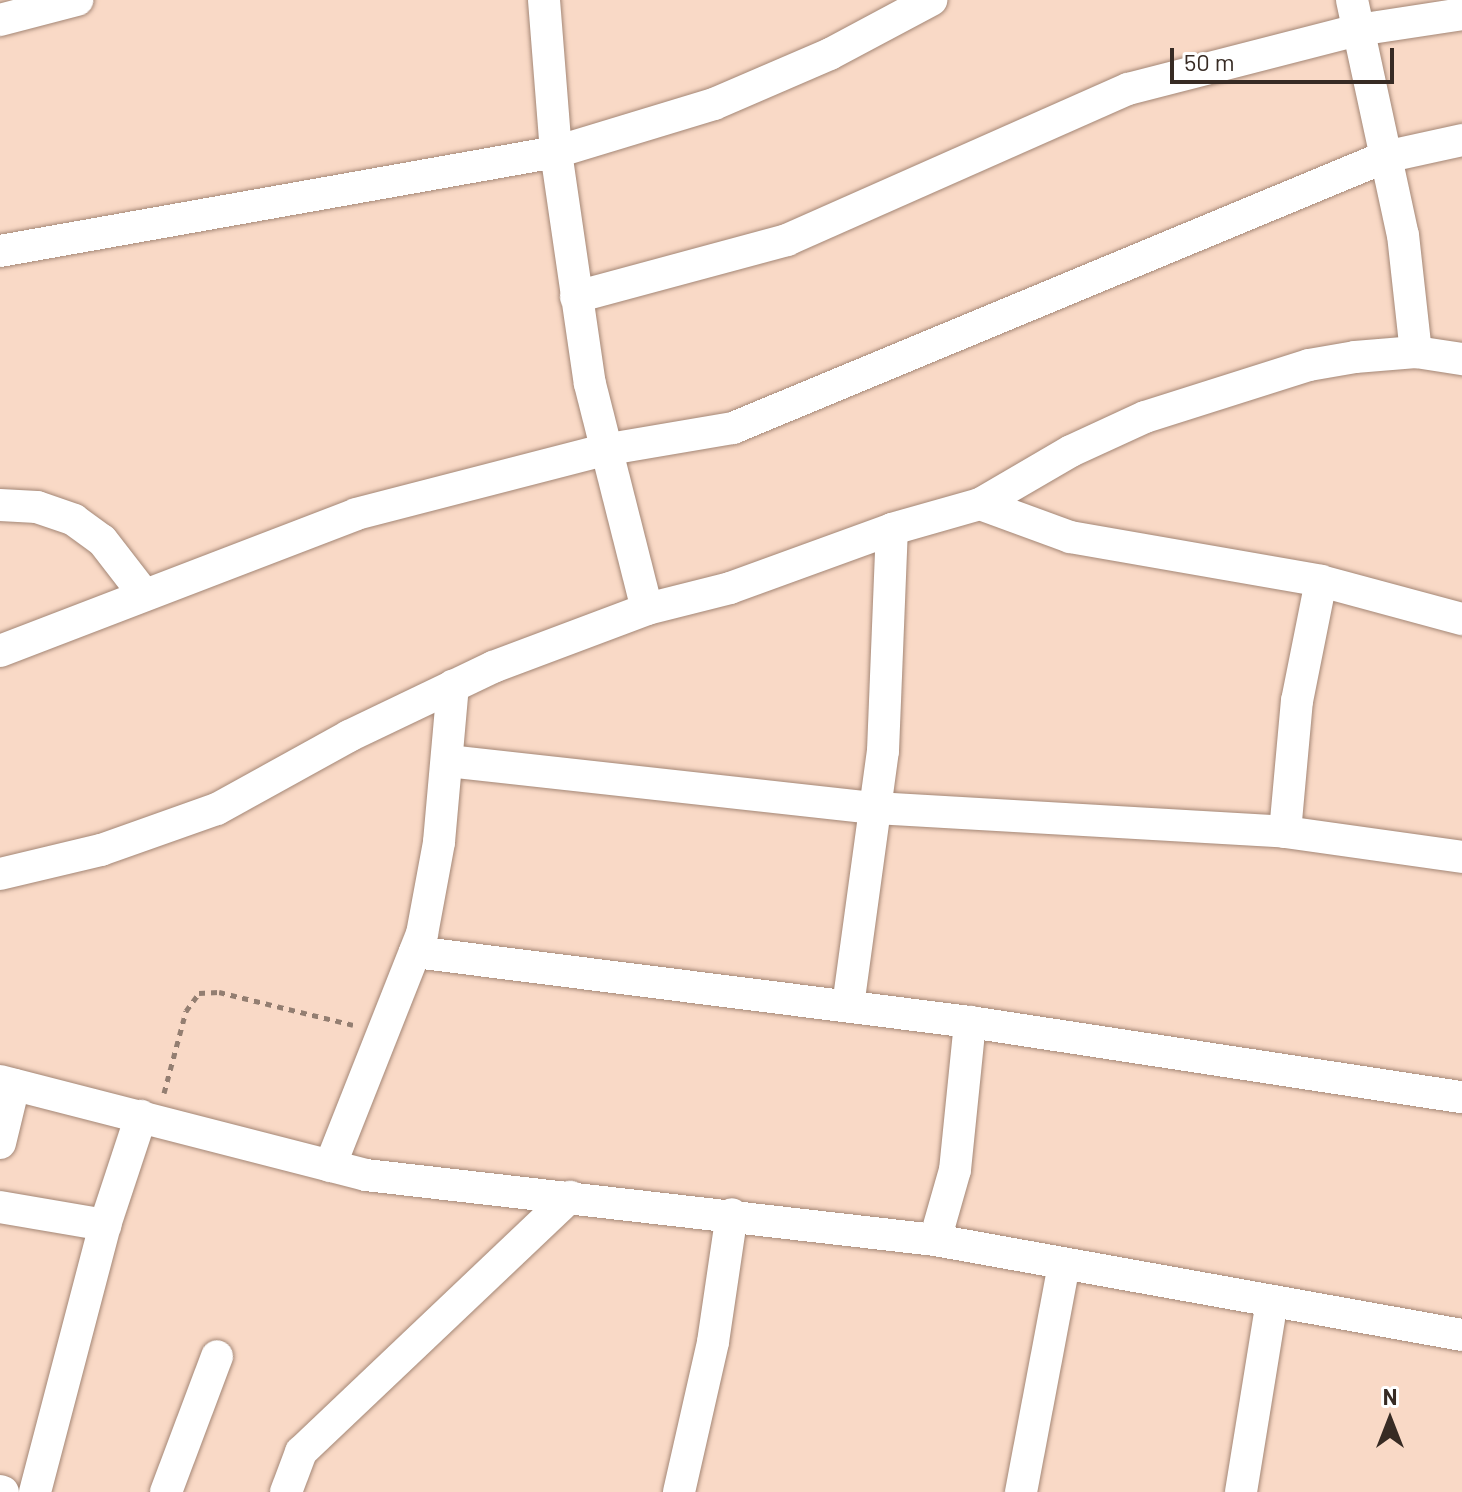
<!DOCTYPE html>
<style>
body{margin:0}
#map{position:relative;width:1462px;height:1492px;overflow:hidden;background:#f9d9c6;font-family:Barlow,sans-serif}
div>[style]{position:absolute}
.path>*{height:5px;margin-top:-2.5px;transform-origin:0;background:repeating-linear-gradient(90deg,#937e71 0 6px,transparent 0 12px)}
.roads{filter:drop-shadow(0 0 2px #a48776) drop-shadow(0 0 2px #a48776)}
.street>*{height:32px;margin:-16px;padding:0 16px;transform-origin:16px;border-radius:16px;background:#fff}
span{translate:-50% -50%;white-space:nowrap;text-align:center;line-height:1.15;-webkit-text-stroke:7px #fff;paint-order:stroke}
.north{position:absolute;left:1350px;top:1380px;width:80px;height:80px;-webkit-text-stroke:6px #fff;paint-order:stroke;rotate:0deg;font-size:22px;font-weight:700;line-height:32px;text-align:center;color:#372b24}
.north::after{content:'';display:block;margin:auto;width:28px;height:36px;background:#372b24;clip-path:polygon(50% 0,100% 100%,50% 72%,0 100%)}
.scale{position:absolute;left:1170px;top:48px;width:224px;height:36px;box-sizing:border-box;border:4px solid #372b24;border-top:0;padding-left:10px;font-size:24px;line-height:28px;white-space:nowrap;color:#372b24;-webkit-text-stroke:6px #fff;paint-order:stroke}
</style>
<div id="map">
<div class="path">
<i style="left:164px;top:1093px;width:85px;rotate:-75deg"></i>
<i style="left:186px;top:1011px;width:22px;rotate:-54deg"></i>
<i style="left:199px;top:993px;width:20px;rotate:-3deg"></i>
<i style="left:219px;top:992px;width:138px;rotate:13.8deg"></i>
</div>
<div class="roads">
<div class="street">
<i style="left:544px;top:0;width:152px;rotate:85.5deg"></i>
<i style="left:556px;top:152px;width:234px;rotate:81.7deg"></i>
<i style="left:590px;top:384px;width:232px;rotate:75.8deg"></i>
<i style="left:1352px;top:0;width:240px;rotate:77.8deg"></i>
<i style="left:1403px;top:235px;width:118px;rotate:83.7deg"></i>
<i style="left:0;top:20px;width:80px;rotate:-14.6deg"></i>
<i style="left:0;top:251px;width:565px;rotate:-10.1deg"></i>
<i style="left:556px;top:152px;width:165px;rotate:-16.9deg"></i>
<i style="left:714px;top:104px;width:126px;rotate:-23.3deg"></i>
<i style="left:830px;top:54px;width:115px;rotate:-28.1deg"></i>
<i style="left:576px;top:297px;width:219px;rotate:-15.1deg"></i>
<i style="left:787px;top:240px;width:373px;rotate:-23.9deg"></i>
<i style="left:1128px;top:89px;width:237px;rotate:-14.4deg"></i>
<i style="left:1358px;top:30px;width:105px;rotate:-8.7deg"></i>
<i style="left:980px;top:504px;width:96px;rotate:20.1deg"></i>
<i style="left:1070px;top:537px;width:255px;rotate:9.9deg"></i>
<i style="left:1321px;top:581px;width:146px;rotate:15.1deg"></i>
<i style="left:0;top:505px;width:37px;rotate:3deg"></i>
<i style="left:37px;top:507px;width:39px;rotate:19deg"></i>
<i style="left:74px;top:520px;width:34px;rotate:36deg"></i>
<i style="left:102px;top:540px;width:67px;rotate:52.3deg"></i>
<i style="left:0;top:651px;width:381px;rotate:-21deg"></i>
<i style="left:356px;top:514px;width:255px;rotate:-14.5deg"></i>
<i style="left:603px;top:450px;width:132px;rotate:-9.6deg"></i>
<i style="left:733px;top:428px;width:706px;rotate:-22.57deg"></i>
<i style="left:1385px;top:157px;width:79px;rotate:-12.4deg"></i>
<i style="left:448px;top:761px;width:429px;rotate:6.3deg"></i>
<i style="left:874px;top:808px;width:412px;rotate:3.3deg"></i>
<i style="left:1285px;top:832px;width:179px;rotate:8deg"></i>
<i style="left:1285px;top:832px;width:132px;rotate:-84.8deg"></i>
<i style="left:1297px;top:701px;width:122px;rotate:-78.7deg"></i>
<i style="left:0;top:874px;width:104px;rotate:-13.4deg"></i>
<i style="left:101px;top:850px;width:123px;rotate:-19.5deg"></i>
<i style="left:217px;top:809px;width:151px;rotate:-28.9deg"></i>
<i style="left:349px;top:736px;width:160px;rotate:-25.6deg"></i>
<i style="left:493px;top:667px;width:165px;rotate:-20.6deg"></i>
<i style="left:647px;top:609px;width:86px;rotate:-14.2deg"></i>
<i style="left:730px;top:588px;width:172px;rotate:-20deg"></i>
<i style="left:892px;top:529px;width:91px;rotate:-15.9deg"></i>
<i style="left:980px;top:504px;width:105px;rotate:-30.2deg"></i>
<i style="left:1071px;top:451px;width:81px;rotate:-24.7deg"></i>
<i style="left:1145px;top:417px;width:172px;rotate:-17.6deg"></i>
<i style="left:1309px;top:365px;width:47px;rotate:-9.9deg"></i>
<i style="left:1355px;top:357px;width:61px;rotate:-4.7deg"></i>
<i style="left:1416px;top:352px;width:47px;rotate:8.7deg"></i>
<i style="left:415px;top:952px;width:559px;rotate:7.19deg"></i>
<i style="left:970px;top:1022px;width:498px;rotate:8.7deg"></i>
<i style="left:848px;top:1006px;width:257px;rotate:-82.2deg"></i>
<i style="left:883px;top:751px;width:222px;rotate:-87.7deg"></i>
<i style="left:0;top:1081px;width:378px;rotate:14.4deg"></i>
<i style="left:366px;top:1175px;width:573px;rotate:6.52deg"></i>
<i style="left:935px;top:1240px;width:535px;rotate:10.22deg"></i>
<i style="left:0;top:1143px;width:60px;rotate:-76.4deg"></i>
<i style="left:330px;top:1166px;width:250px;rotate:-68.4deg"></i>
<i style="left:422px;top:934px;width:94px;rotate:-79.5deg"></i>
<i style="left:439px;top:842px;width:157px;rotate:-84.9deg"></i>
<i style="left:0;top:1207px;width:107px;rotate:9.7deg"></i>
<i style="left:935px;top:1240px;width:73px;rotate:-74.1deg"></i>
<i style="left:955px;top:1170px;width:149px;rotate:-84.2deg"></i>
<i style="left:0;top:1491px;width:3px;rotate:18deg"></i>
<i style="left:35px;top:1492px;width:276px;rotate:-75.3deg"></i>
<i style="left:105px;top:1225px;width:115px;rotate:-71.7deg"></i>
<i style="left:166px;top:1492px;width:145px;rotate:-69.4deg"></i>
<i style="left:286px;top:1492px;width:43px;rotate:-69.4deg"></i>
<i style="left:301px;top:1452px;width:371px;rotate:-43.5deg"></i>
<i style="left:679px;top:1492px;width:154px;rotate:-77.2deg"></i>
<i style="left:713px;top:1342px;width:129px;rotate:-81.6deg"></i>
<i style="left:1021px;top:1492px;width:232px;rotate:-79.3deg"></i>
<i style="left:1241px;top:1492px;width:193px;rotate:-80.8deg"></i>
</div>
</div>
<div class="north">N</div>
<div class="scale">50 m</div>
</div>
